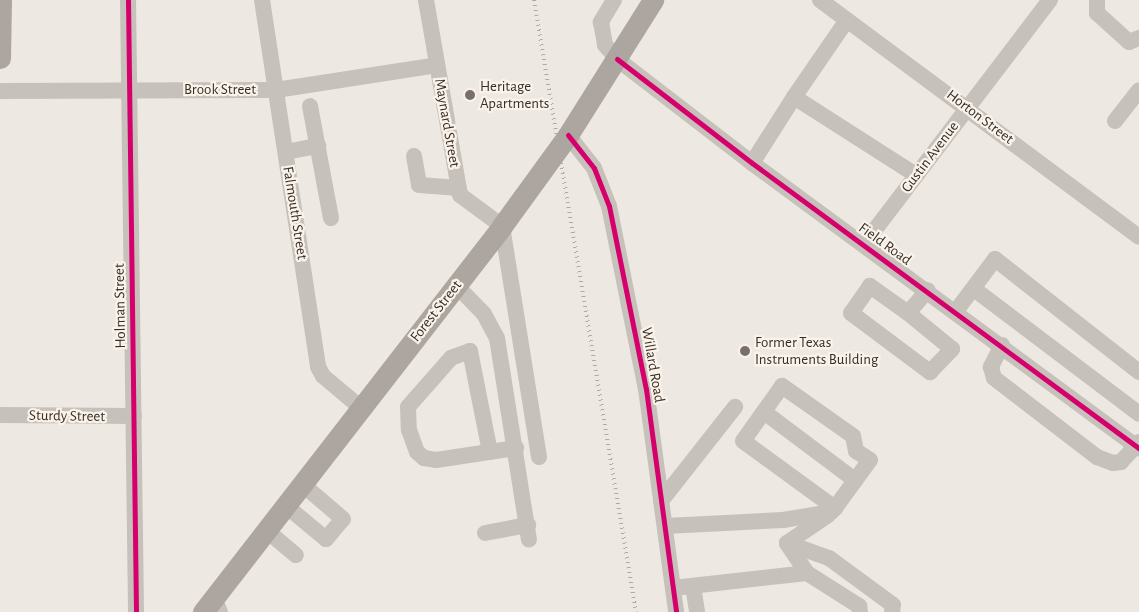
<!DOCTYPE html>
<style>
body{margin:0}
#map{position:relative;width:1139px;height:612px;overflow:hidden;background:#eee8e2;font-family:"Alegreya Sans",sans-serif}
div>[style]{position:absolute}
.minor>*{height:16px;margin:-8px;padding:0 8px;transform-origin:8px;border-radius:8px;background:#c7c1bb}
.major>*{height:21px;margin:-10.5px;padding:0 10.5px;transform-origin:10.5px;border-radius:10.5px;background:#aca5a0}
.rail>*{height:4px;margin-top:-2px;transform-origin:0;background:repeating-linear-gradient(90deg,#afaaa5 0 1px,transparent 0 5px)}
.cycleway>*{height:5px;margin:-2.5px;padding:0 2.5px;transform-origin:2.5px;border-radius:2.5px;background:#d6006c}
.dots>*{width:14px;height:14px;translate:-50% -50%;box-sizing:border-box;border:2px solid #faf3ea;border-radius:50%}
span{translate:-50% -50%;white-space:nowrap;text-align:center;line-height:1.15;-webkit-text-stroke:4.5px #faf3ea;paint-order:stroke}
.poi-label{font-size:15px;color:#382e29}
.left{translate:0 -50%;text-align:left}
.street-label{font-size:15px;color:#382e29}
</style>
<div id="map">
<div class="minor">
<i style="left:128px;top:0;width:612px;rotate:89.25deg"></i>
<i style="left:262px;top:0;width:371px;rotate:81.3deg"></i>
<i style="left:318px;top:367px;width:10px;rotate:61deg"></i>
<i style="left:323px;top:376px;width:50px;rotate:40.1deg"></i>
<i style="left:426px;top:0;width:198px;rotate:80.1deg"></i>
<i style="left:460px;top:195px;width:52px;rotate:36.4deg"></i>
<i style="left:502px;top:226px;width:234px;rotate:80.9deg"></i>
<i style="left:614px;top:0;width:26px;rotate:121deg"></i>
<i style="left:601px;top:22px;width:23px;rotate:80deg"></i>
<i style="left:605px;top:45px;width:18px;rotate:49deg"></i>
<i style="left:617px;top:59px;width:170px;rotate:37.6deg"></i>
<i style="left:752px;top:163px;width:481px;rotate:36.4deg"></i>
<i style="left:820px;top:0;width:397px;rotate:36.6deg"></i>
<i style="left:1097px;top:0;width:13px;rotate:90deg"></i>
<i style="left:1097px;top:13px;width:43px;rotate:42.2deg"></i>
<i style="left:1129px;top:42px;width:11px;rotate:-22deg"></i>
<i style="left:847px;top:20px;width:93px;rotate:124.5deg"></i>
<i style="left:794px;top:97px;width:145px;rotate:32.6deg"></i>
<i style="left:0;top:91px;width:276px;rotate:-0.2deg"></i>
<i style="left:276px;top:90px;width:163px;rotate:-8.8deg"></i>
<i style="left:310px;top:106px;width:114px;rotate:79.4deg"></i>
<i style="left:1115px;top:121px;width:39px;rotate:-52deg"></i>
<i style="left:568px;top:135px;width:42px;rotate:51.8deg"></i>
<i style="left:594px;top:168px;width:41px;rotate:68.5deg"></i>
<i style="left:609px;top:206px;width:187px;rotate:78.6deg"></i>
<i style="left:646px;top:389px;width:225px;rotate:82.3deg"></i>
<i style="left:286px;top:152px;width:33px;rotate:-11deg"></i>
<i style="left:414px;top:156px;width:29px;rotate:80deg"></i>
<i style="left:419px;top:185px;width:40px;rotate:4.3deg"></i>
<i style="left:752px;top:163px;width:78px;rotate:-57.5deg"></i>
<i style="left:864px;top:244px;width:307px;rotate:-52.7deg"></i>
<i style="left:456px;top:285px;width:40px;rotate:46deg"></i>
<i style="left:484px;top:314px;width:27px;rotate:62deg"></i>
<i style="left:497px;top:338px;width:204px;rotate:81deg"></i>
<i style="left:974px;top:289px;width:207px;rotate:37.1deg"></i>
<i style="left:956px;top:311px;width:65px;rotate:-53.1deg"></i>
<i style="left:995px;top:259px;width:183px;rotate:38.1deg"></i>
<i style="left:908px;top:313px;width:47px;rotate:-144.6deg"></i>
<i style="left:870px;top:286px;width:33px;rotate:125deg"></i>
<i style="left:851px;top:313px;width:99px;rotate:36.8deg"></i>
<i style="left:930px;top:372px;width:32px;rotate:-46deg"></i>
<i style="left:952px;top:349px;width:57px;rotate:-140.7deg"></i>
<i style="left:908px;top:313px;width:30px;rotate:-49deg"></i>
<i style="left:1002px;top:345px;width:25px;rotate:117deg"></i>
<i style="left:991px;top:367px;width:11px;rotate:75deg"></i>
<i style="left:994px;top:378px;width:130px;rotate:37.5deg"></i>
<i style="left:1097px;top:457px;width:17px;rotate:21deg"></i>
<i style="left:1113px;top:463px;width:8px;rotate:-7deg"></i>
<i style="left:1121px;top:462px;width:27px;rotate:-48deg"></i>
<i style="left:764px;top:412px;width:114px;rotate:36.8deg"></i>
<i style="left:0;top:415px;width:134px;rotate:0.4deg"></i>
<i style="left:490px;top:452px;width:103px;rotate:-101.2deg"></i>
<i style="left:470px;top:351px;width:20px;rotate:160deg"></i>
<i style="left:451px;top:358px;width:65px;rotate:131.3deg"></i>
<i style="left:408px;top:407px;width:23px;rotate:88deg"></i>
<i style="left:409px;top:430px;width:23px;rotate:70deg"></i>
<i style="left:417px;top:452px;width:9px;rotate:41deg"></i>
<i style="left:424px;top:458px;width:12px;rotate:9deg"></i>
<i style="left:436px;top:460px;width:81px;rotate:-8.5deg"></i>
<i style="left:661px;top:501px;width:120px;rotate:-51.8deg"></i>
<i style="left:285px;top:505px;width:53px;rotate:39.7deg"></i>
<i style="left:326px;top:539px;width:26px;rotate:-50deg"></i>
<i style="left:343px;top:519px;width:54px;rotate:-139.5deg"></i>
<i style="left:665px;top:526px;width:118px;rotate:-2.9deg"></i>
<i style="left:783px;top:520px;width:49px;rotate:-9.5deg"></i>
<i style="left:831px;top:512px;width:6px;rotate:-45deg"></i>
<i style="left:835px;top:508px;width:59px;rotate:-53.9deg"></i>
<i style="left:870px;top:460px;width:17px;rotate:-147deg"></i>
<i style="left:856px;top:451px;width:15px;rotate:-101deg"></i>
<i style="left:853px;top:436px;width:87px;rotate:-144.8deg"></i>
<i style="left:782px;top:386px;width:67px;rotate:125.3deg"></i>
<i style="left:743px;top:441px;width:114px;rotate:36.1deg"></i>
<i style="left:266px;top:530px;width:39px;rotate:40deg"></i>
<i style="left:485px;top:533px;width:44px;rotate:-10.5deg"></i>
<i style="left:787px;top:543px;width:45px;rotate:19.7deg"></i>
<i style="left:829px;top:558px;width:79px;rotate:36.3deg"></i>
<i style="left:893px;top:605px;width:7px;rotate:98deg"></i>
<i style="left:807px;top:573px;width:36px;rotate:-124deg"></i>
<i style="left:787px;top:543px;width:50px;rotate:-34.3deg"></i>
<i style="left:693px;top:586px;width:26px;rotate:81deg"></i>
<i style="left:673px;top:588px;width:135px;rotate:-6.4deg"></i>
<i style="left:807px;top:573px;width:62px;rotate:32.4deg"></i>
<i style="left:859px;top:606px;width:6px;rotate:81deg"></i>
<i style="left:214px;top:598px;width:15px;rotate:67deg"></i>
</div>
<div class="major">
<i style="left:0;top:58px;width:58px;rotate:-89deg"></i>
<i style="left:203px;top:612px;width:488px;rotate:-52.2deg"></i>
<i style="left:502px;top:226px;width:112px;rotate:-54deg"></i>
<i style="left:568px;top:135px;width:160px;rotate:-57.8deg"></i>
</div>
<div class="rail">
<i style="left:534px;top:0;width:620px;rotate:80.54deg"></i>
</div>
<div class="cycleway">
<i style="left:128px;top:0;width:612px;rotate:89.25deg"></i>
<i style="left:617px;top:59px;width:170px;rotate:37.6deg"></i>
<i style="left:752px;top:163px;width:481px;rotate:36.4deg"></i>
<i style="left:568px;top:135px;width:42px;rotate:51.8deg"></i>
<i style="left:594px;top:168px;width:41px;rotate:68.5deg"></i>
<i style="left:609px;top:206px;width:187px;rotate:78.6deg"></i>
<i style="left:646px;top:389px;width:225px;rotate:82.3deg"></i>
</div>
<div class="dots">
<i style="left:470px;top:95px;background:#786f6a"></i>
<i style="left:745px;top:351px;background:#786f6a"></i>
</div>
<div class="poi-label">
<span class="left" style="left:480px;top:95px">Heritage<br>Apartments</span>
<span class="left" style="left:755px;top:351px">Former Texas<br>Instruments Building</span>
</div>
<div class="street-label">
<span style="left:220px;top:90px">Brook Street</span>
<span style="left:980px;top:117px;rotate:37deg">Horton Street</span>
<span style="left:447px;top:123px;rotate:80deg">Maynard Street</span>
<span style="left:930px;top:157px;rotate:-53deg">Gustin Avenue</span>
<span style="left:295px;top:213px;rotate:81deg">Falmouth Street</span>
<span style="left:885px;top:244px;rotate:36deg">Field Road</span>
<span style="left:120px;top:306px;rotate:-91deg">Holman Street</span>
<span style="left:436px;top:311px;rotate:-52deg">Forest Street</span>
<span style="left:653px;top:365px;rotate:80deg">Willard Road</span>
<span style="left:67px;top:416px;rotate:1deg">Sturdy Street</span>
</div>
</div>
